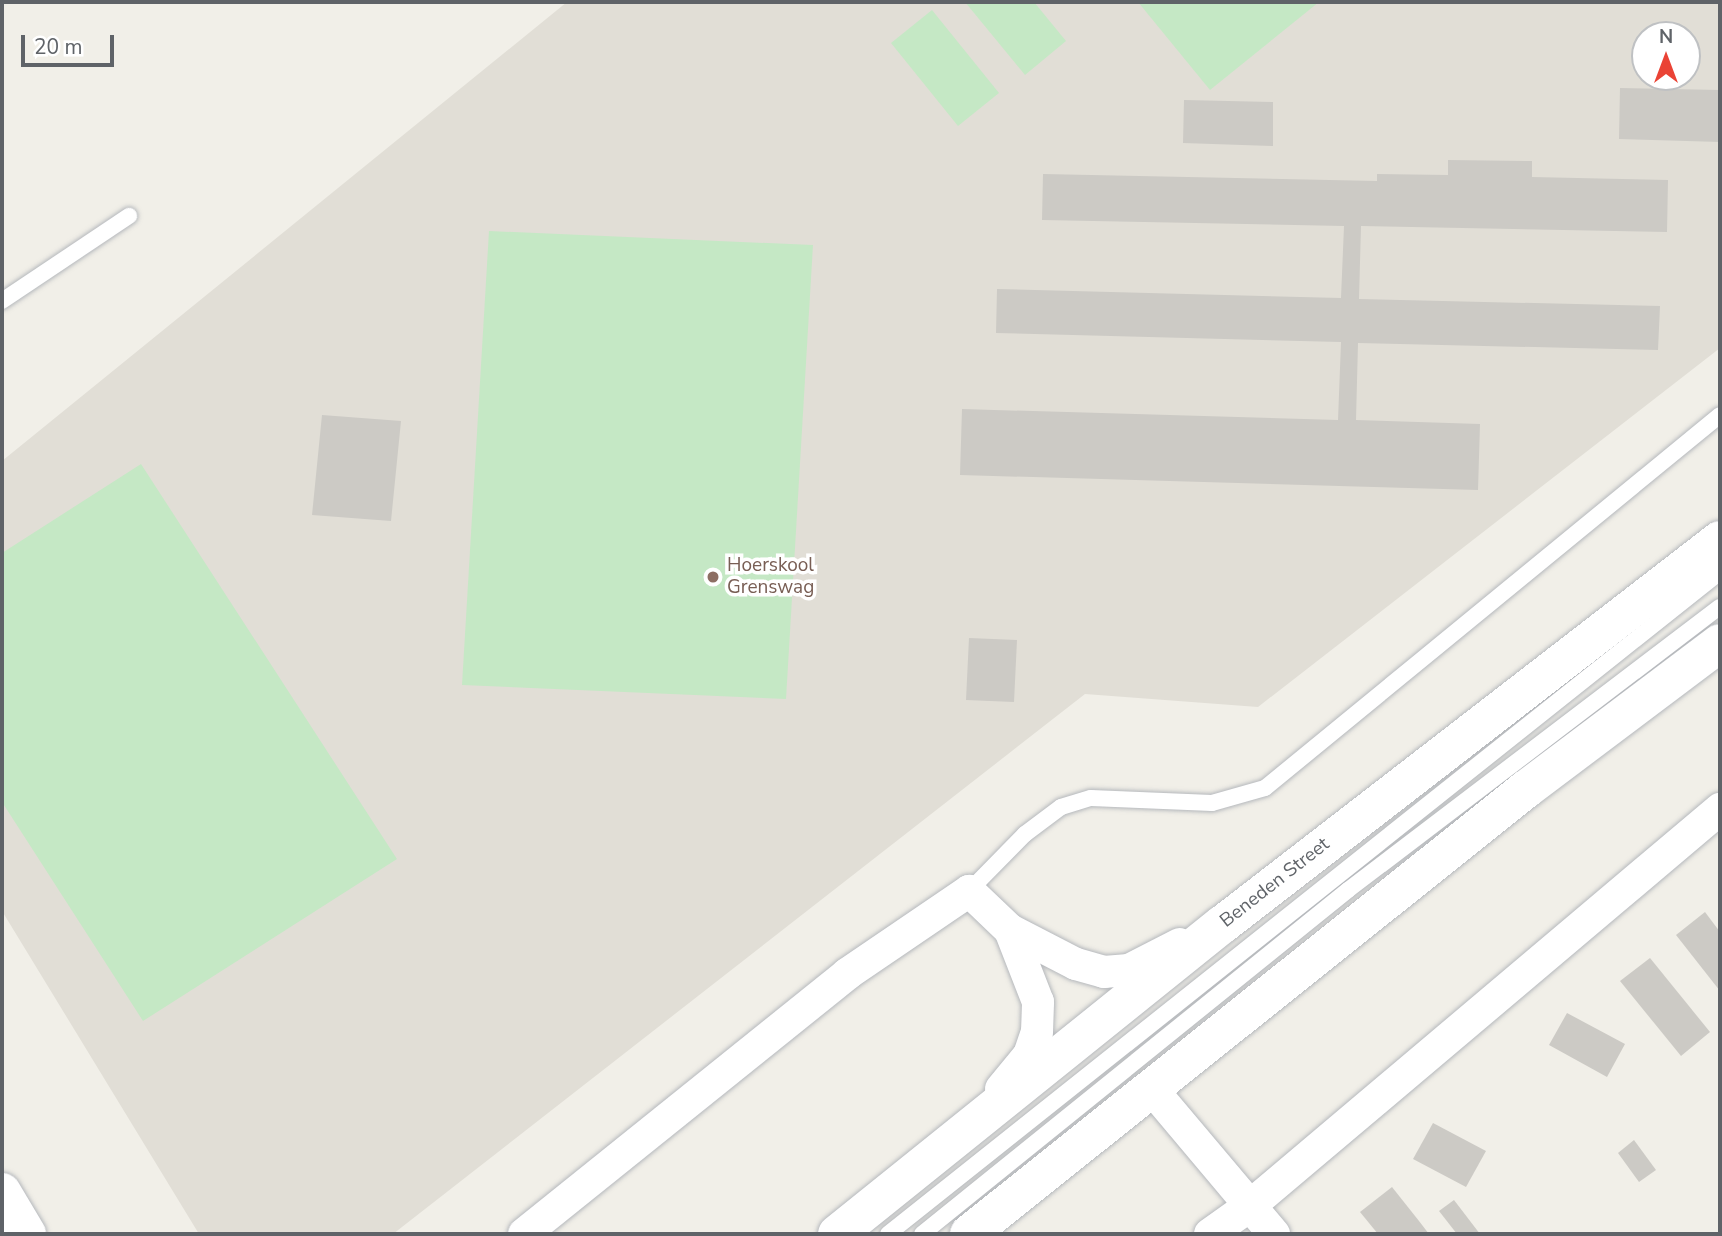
<!DOCTYPE html>
<style>
body{margin:0}
#map{position:relative;width:1722px;height:1236px;overflow:hidden;background:#f1efe8;font-family:"Nunito Sans",sans-serif}
div>[style]{position:absolute}
.education>*{inset:0;background:#e1ded6}
.green>*{inset:0;background:#c5e8c5}
.building>*{inset:0;background:#cccac5}
.roads{filter:drop-shadow(0 0 2px #b5b8bc) drop-shadow(0 0 2px #b5b8bc)}
.lane>*{height:16px;margin:-8px;padding:0 8px;transform-origin:8px;border-radius:8px;background:#fff}
.street>*{height:32px;margin:-16px;padding:0 16px;transform-origin:16px;border-radius:16px;background:#fff}
.secondary>*{height:38px;margin:-19px;padding:0 19px;transform-origin:19px;border-radius:19px;background:#fff}
.dots>*{width:19px;height:19px;translate:-50% -50%;box-sizing:border-box;border:4px solid #fff;border-radius:50%}
span{translate:-50% -50%;white-space:nowrap;text-align:center;line-height:1.15;-webkit-text-stroke:7px #fff;paint-order:stroke}
.education-label{font-size:19px;color:#785e54}
.left{translate:0 -50%;text-align:left}
.street-label{font-size:19px;color:#5f6368}
.frame{position:absolute;inset:0;border:4px solid #5f6368;pointer-events:none}
.north{position:absolute;left:1631px;top:21px;width:70px;height:70px;box-sizing:border-box;background:#fff;border:2px solid #bfc1c3;border-radius:50%;rotate:0deg;font-size:19px;font-weight:700;line-height:28px;text-align:center;color:#5f6368}
.north::after{content:'';display:block;margin:auto;width:24px;height:32px;background:#ea4335;clip-path:polygon(50% 0,100% 100%,50% 72%,0 100%)}
.scale{position:absolute;left:21px;top:35px;width:93px;height:32px;box-sizing:border-box;border:4px solid #5f6368;border-top:0;padding-left:9px;font-size:21px;line-height:24px;white-space:nowrap;color:#5f6368;-webkit-text-stroke:5px #fff;paint-order:stroke}
</style>
<div id="map">
<div class="education">
<i style="clip-path:polygon(evenodd,567px 2px,1720px 2px,1720px 348px,1258px 707px,1085px 694px,393px 1234px,199px 1234px,2px 911px,2px 461px,567px 2px,1645px 35px,1687px 35px,1687px 77px,1645px 77px,1645px 35px)"></i>
</div>
<div class="green">
<i style="clip-path:polygon(965px 2px,1034px 2px,1066px 41px,1025px 75px)"></i>
<i style="clip-path:polygon(1138px 2px,1319px 2px,1210px 90px)"></i>
<i style="clip-path:polygon(932px 10px,999px 93px,958px 126px,891px 43px)"></i>
<i style="clip-path:polygon(489px 231px,813px 245px,786px 699px,462px 685px)"></i>
<i style="clip-path:polygon(141px 464px,397px 859px,143px 1021px,2px 802px,2px 553px)"></i>
</div>
<div class="building">
<i style="clip-path:polygon(1620px 88px,1720px 90px,1720px 142px,1619px 139px)"></i>
<i style="clip-path:polygon(1184px 100px,1273px 102px,1273px 146px,1183px 143px)"></i>
<i style="clip-path:polygon(1448px 160px,1532px 161px,1532px 177px,1668px 180px,1667px 232px,1361px 226px,1359px 299px,1660px 306px,1658px 350px,1358px 343px,1356px 420px,1480px 424px,1478px 490px,960px 475px,962px 409px,1338px 420px,1341px 342px,996px 333px,997px 289px,1341px 298px,1344px 226px,1042px 220px,1043px 174px,1377px 181px,1377px 174px,1448px 175px)"></i>
<i style="clip-path:polygon(322px 415px,401px 421px,391px 521px,312px 515px)"></i>
<i style="clip-path:polygon(969px 638px,1017px 640px,1014px 702px,966px 700px)"></i>
<i style="clip-path:polygon(1705px 912px,1720px 932px,1720px 991px,1676px 935px)"></i>
<i style="clip-path:polygon(1650px 958px,1710px 1032px,1681px 1056px,1620px 981px)"></i>
<i style="clip-path:polygon(1567px 1013px,1625px 1044px,1607px 1077px,1549px 1045px)"></i>
<i style="clip-path:polygon(1433px 1123px,1486px 1151px,1466px 1187px,1413px 1159px)"></i>
<i style="clip-path:polygon(1634px 1140px,1656px 1170px,1639px 1182px,1618px 1153px)"></i>
<i style="clip-path:polygon(1392px 1187px,1419px 1221px,1429px 1234px,1378px 1234px,1360px 1212px)"></i>
<i style="clip-path:polygon(1454px 1200px,1480px 1234px,1457px 1234px,1439px 1211px)"></i>
</div>
<div class="roads">
<div class="lane">
<i style="left:2px;top:301px;width:153px;rotate:-33.8deg"></i>
<i style="left:969px;top:891px;width:80px;rotate:-45.5deg"></i>
<i style="left:1025px;top:834px;width:45px;rotate:-36.9deg"></i>
<i style="left:1061px;top:807px;width:31px;rotate:-17deg"></i>
<i style="left:1091px;top:798px;width:121px;rotate:2.4deg"></i>
<i style="left:1212px;top:803px;width:55px;rotate:-15.8deg"></i>
<i style="left:1265px;top:788px;width:588px;rotate:-39.34deg"></i>
<i style="left:888px;top:1234px;width:1063px;rotate:-38.51deg"></i>
<i style="left:922px;top:1234px;width:548px;rotate:-38.92deg"></i>
<i style="left:1348px;top:890px;width:467px;rotate:-37.3deg"></i>
</div>
<div class="street">
<i style="left:1151px;top:1088px;width:191px;rotate:49.9deg"></i>
<i style="left:1001px;top:1089px;width:44px;rotate:-50.5deg"></i>
<i style="left:1029px;top:1055px;width:24px;rotate:-71deg"></i>
<i style="left:1037px;top:1032px;width:30px;rotate:-88deg"></i>
<i style="left:1038px;top:1002px;width:77px;rotate:-111.3deg"></i>
<i style="left:524px;top:1234px;width:415px;rotate:-38.8deg"></i>
<i style="left:847px;top:974px;width:148px;rotate:-34.2deg"></i>
<i style="left:969px;top:891px;width:57px;rotate:43.6deg"></i>
<i style="left:1010px;top:930px;width:74px;rotate:27.3deg"></i>
<i style="left:1076px;top:964px;width:29px;rotate:16deg"></i>
<i style="left:1104px;top:972px;width:25px;rotate:-5deg"></i>
<i style="left:1129px;top:970px;width:57px;rotate:-27deg"></i>
<i style="left:1210px;top:1234px;width:50px;rotate:-35.3deg"></i>
<i style="left:1251px;top:1205px;width:614px;rotate:-40.18deg"></i>
</div>
<div class="secondary">
<i style="left:2px;top:1192px;width:49px;rotate:59.2deg"></i>
<i style="left:837px;top:1234px;width:495px;rotate:-38.8deg"></i>
<i style="left:1223px;top:924px;width:628px;rotate:-37.69deg"></i>
<i style="left:969px;top:1234px;width:712px;rotate:-38.61deg"></i>
<i style="left:1525px;top:790px;width:244px;rotate:-37deg"></i>
</div>
</div>
<div class="dots">
<i style="left:713px;top:577px;background:#8d6e63"></i>
</div>
<div class="education-label">
<span class="left" style="left:727px;top:577px">Hoerskool<br>Grenswag</span>
</div>
<div class="street-label">
<span style="left:1275px;top:883px;rotate:-38deg">Beneden Street</span>
</div>
<div class="frame"></div>
<div class="north">N</div>
<div class="scale">20 m</div>
</div>
